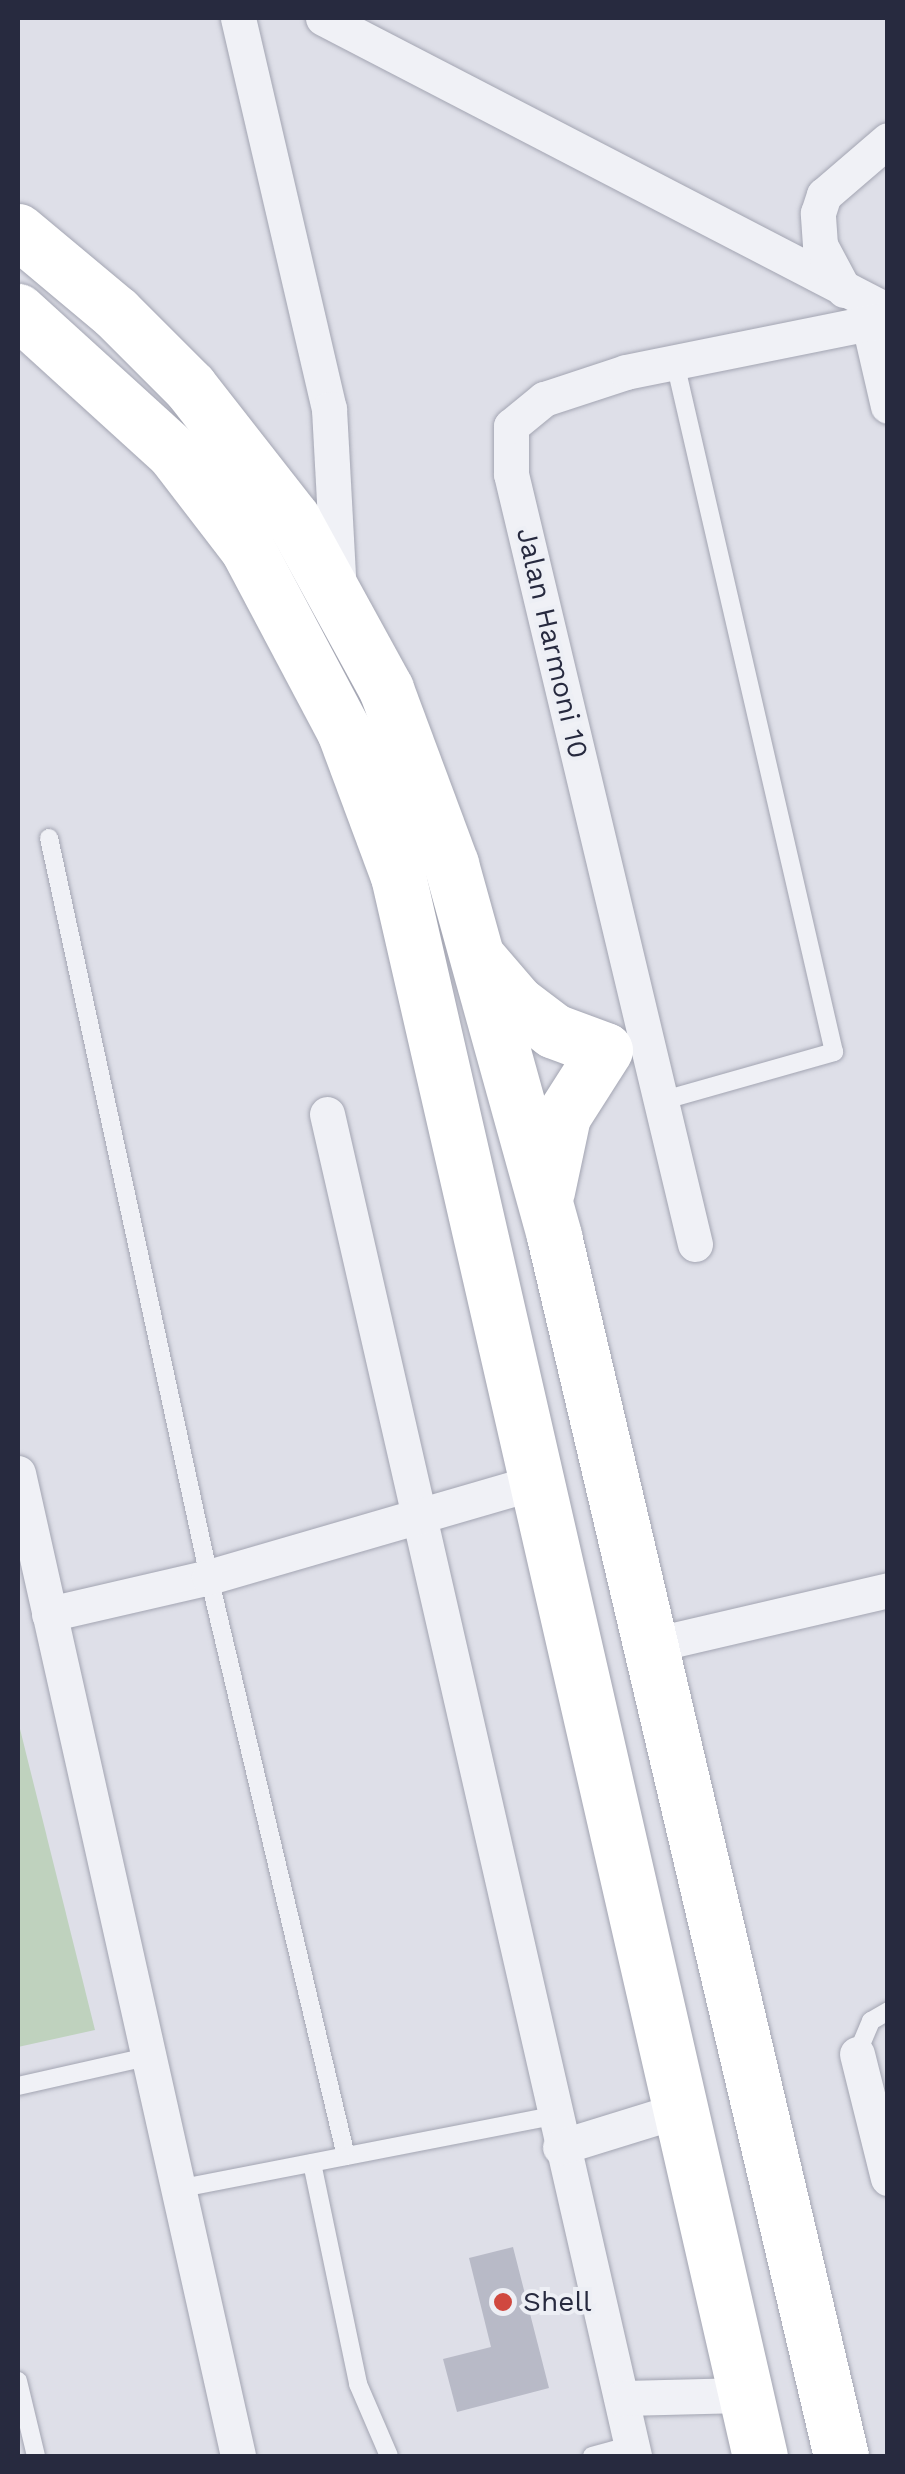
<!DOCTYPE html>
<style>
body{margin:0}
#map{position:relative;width:905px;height:2474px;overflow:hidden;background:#dedfe8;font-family:"Work Sans",sans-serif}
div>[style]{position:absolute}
.green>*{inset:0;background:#bfd2be}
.building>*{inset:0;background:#b8bac7}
.roads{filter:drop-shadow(0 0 2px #a3a5b2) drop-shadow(0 0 2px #a3a5b2)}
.service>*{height:18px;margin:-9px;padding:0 9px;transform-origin:9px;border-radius:9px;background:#f0f1f6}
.minor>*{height:35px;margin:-17.5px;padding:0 17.5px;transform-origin:17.5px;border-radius:17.5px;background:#f0f1f6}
.trunk>*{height:55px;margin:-27.5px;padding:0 27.5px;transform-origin:27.5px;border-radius:27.5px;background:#fff}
.dots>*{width:28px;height:28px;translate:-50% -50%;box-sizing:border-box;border:5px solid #edeff5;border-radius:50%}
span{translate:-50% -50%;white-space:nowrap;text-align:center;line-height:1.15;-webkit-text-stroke:8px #edeff5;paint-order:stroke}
.street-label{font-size:28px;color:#272a3f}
.poi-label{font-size:28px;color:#272a3f}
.left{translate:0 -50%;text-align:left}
.frame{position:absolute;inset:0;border:20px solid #272a3f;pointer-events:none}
</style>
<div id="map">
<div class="green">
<i style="clip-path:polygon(18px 1721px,95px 2030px,18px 2047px)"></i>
</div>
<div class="building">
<i style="clip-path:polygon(513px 2247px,549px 2388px,457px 2412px,443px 2359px,491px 2347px,469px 2258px)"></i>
</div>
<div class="roads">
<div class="service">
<i style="left:49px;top:838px;width:756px;rotate:77.78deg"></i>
<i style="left:209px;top:1577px;width:595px;rotate:76.69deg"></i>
<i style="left:661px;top:1101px;width:180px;rotate:-15.8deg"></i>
<i style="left:834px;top:1052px;width:707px;rotate:-102.99deg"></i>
<i style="left:857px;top:2054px;width:36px;rotate:-67deg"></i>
<i style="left:871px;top:2021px;width:20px;rotate:-30deg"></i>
<i style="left:18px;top:2086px;width:132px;rotate:-12.7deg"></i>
<i style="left:312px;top:2163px;width:226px;rotate:78.2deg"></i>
<i style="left:358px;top:2384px;width:78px;rotate:66.7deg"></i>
<i style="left:177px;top:2189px;width:382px;rotate:-11deg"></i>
<i style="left:18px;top:2381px;width:77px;rotate:76.5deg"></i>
<i style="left:592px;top:2456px;width:41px;rotate:-15.4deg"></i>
</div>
<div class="minor">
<i style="left:238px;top:18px;width:401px;rotate:76.9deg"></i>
<i style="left:329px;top:409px;width:182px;rotate:86.9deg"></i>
<i style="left:323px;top:18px;width:636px;rotate:27.41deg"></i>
<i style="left:844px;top:290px;width:51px;rotate:-118.1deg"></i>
<i style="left:820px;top:245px;width:32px;rotate:-94deg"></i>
<i style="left:818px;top:213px;width:19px;rotate:-72deg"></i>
<i style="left:824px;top:195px;width:84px;rotate:-40.7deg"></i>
<i style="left:869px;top:324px;width:84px;rotate:77deg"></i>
<i style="left:327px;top:1114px;width:1377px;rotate:77.11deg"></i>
<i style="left:695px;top:1244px;width:792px;rotate:-103.44deg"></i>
<i style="left:511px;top:474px;width:48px;rotate:-90deg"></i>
<i style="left:511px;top:426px;width:43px;rotate:-39.3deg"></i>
<i style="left:544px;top:399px;width:86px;rotate:-18.2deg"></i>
<i style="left:626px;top:372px;width:267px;rotate:-11.4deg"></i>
<i style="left:18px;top:1473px;width:1007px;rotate:77.38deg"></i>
<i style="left:49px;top:1614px;width:164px;rotate:-13deg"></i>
<i style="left:209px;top:1577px;width:344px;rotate:-16.2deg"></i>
<i style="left:652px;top:1645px;width:242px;rotate:-13.1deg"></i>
<i style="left:857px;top:2054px;width:128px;rotate:76deg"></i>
<i style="left:560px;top:2147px;width:129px;rotate:-17.2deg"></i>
<i style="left:622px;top:2398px;width:124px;rotate:-1.4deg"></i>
</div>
<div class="trunk">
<i style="left:18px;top:231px;width:128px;rotate:39.9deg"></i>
<i style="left:116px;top:313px;width:105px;rotate:45deg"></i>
<i style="left:190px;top:387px;width:167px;rotate:52deg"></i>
<i style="left:293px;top:519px;width:194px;rotate:61.3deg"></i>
<i style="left:386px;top:689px;width:187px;rotate:69.6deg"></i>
<i style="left:451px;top:864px;width:386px;rotate:74.5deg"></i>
<i style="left:554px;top:1236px;width:1253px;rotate:76.76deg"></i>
<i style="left:18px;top:311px;width:211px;rotate:42.3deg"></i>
<i style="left:174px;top:453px;width:120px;rotate:52.5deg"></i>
<i style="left:247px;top:548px;width:207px;rotate:62.1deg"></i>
<i style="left:344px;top:731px;width:155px;rotate:69.6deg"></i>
<i style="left:398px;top:876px;width:1621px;rotate:77.1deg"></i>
<i style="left:480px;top:960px;width:57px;rotate:49.3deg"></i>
<i style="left:517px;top:1003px;width:46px;rotate:37.1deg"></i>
<i style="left:554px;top:1031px;width:54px;rotate:20.4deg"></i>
<i style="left:605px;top:1050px;width:78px;rotate:122.5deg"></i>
<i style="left:563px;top:1116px;width:77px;rotate:102deg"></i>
</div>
</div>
<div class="dots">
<i style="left:503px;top:2302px;background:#d0483f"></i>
</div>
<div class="street-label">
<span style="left:552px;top:643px;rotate:77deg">Jalan Harmoni 10</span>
</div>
<div class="poi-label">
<span class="left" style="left:523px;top:2302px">Shell</span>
</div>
<div class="frame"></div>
</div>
